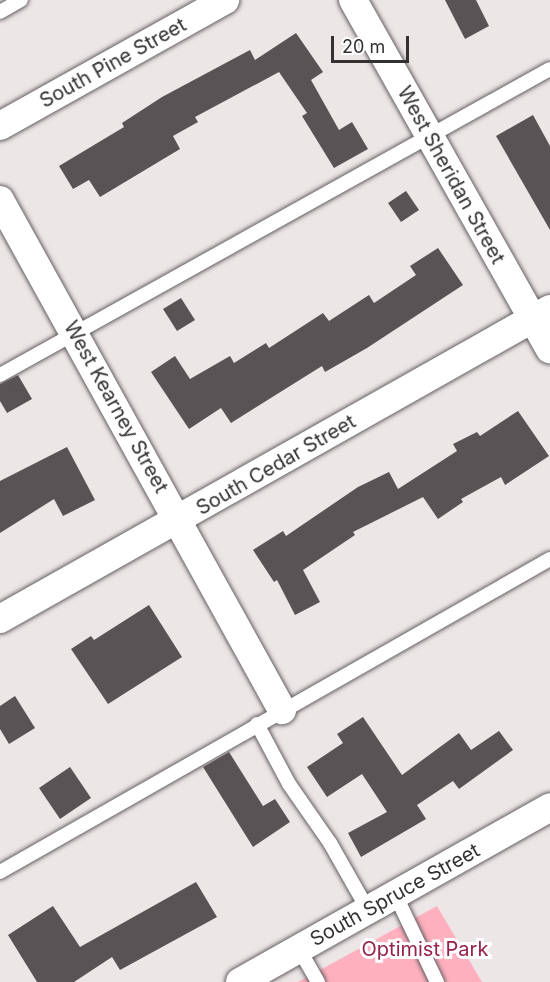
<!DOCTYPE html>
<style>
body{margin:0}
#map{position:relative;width:550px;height:982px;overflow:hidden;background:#ece6e7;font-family:Inter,sans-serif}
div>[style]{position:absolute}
.green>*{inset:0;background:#ffb0bf}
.building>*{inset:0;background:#585354}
.roads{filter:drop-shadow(0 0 2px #656061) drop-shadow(0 0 2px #656061)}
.lane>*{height:14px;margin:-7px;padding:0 7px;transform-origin:7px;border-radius:7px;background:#fff}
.street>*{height:28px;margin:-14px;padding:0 14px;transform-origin:14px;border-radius:14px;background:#fff}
span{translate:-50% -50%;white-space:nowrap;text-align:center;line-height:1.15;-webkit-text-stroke:6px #fff;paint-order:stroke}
.street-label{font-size:20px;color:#333131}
.park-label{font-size:20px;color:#962247}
.scale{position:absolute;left:331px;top:36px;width:78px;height:27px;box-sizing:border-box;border:3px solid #333131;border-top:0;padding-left:8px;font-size:18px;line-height:21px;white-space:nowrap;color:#333131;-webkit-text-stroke:4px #fff;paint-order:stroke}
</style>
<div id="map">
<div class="green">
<i style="clip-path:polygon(437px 906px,482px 982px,298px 982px)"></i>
</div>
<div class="building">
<i style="clip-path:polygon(445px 0,476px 0,489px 26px,465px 39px)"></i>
<i style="clip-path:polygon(296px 33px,323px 72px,311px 80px,339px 130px,352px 122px,368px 149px,334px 168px,302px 116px,307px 113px,279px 72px,195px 117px,198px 122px,173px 136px,180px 149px,100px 197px,89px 180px,73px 189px,59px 166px,124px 127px,122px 123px,162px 97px,250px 50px,255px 60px)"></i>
<i style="clip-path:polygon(533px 115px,550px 146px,550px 230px,496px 136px)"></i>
<i style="clip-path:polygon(406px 191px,419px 210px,401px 222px,388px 203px)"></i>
<i style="clip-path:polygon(438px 248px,463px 285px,367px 348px,325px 372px,322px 366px,231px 423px,221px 408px,189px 429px,151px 372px,175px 356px,190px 379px,230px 356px,234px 363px,266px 343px,269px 348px,323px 313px,329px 321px,369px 295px,374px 303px,416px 275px,410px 266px)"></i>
<i style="clip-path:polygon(181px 298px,195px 320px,177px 331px,163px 309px)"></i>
<i style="clip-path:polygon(18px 375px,32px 399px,7px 413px,0 401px,0 384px)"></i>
<i style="clip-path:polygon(518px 411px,549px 456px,505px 485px,501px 477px,461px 499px,463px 502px,438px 519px,423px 497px,353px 532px,355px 535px,303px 570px,320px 602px,295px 615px,277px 580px,274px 582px,253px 550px,283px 531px,286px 536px,358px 487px,389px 472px,398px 489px,457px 451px,453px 444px,477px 432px,480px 436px)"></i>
<i style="clip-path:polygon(67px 447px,95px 500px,63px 516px,54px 499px,0 533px,0 481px)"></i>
<i style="clip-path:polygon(149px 605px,182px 657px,108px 704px,71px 649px,91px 636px,94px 640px)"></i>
<i style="clip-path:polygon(15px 696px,35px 728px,9px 744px,0 729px,0 706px)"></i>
<i style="clip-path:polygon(363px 717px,402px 775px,459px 733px,471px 750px,499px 731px,513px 750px,459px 789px,453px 781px,417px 805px,426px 819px,361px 857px,348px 833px,387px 812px,362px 774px,327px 797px,307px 767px,343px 743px,337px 734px)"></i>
<i style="clip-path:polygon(229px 752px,263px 806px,275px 799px,290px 822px,253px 847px,203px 767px)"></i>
<i style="clip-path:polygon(70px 767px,91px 798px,60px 819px,39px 788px)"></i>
<i style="clip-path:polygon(196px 882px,217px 917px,120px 970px,112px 957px,74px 982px,37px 982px,8px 935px,53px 906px,80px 947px)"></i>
</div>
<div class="roads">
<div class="lane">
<i style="left:0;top:12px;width:24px;rotate:-30deg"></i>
<i style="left:0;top:375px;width:629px;rotate:-29.09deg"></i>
<i style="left:257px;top:724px;width:68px;rotate:61.9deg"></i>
<i style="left:289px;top:784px;width:72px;rotate:55.2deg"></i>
<i style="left:330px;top:843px;width:77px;rotate:60.4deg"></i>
<i style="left:0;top:872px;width:633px;rotate:-29.64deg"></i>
<i style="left:395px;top:894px;width:98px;rotate:64.5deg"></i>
<i style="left:299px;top:949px;width:38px;rotate:60deg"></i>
</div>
<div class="street">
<i style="left:353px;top:0;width:401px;rotate:60.6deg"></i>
<i style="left:0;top:126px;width:258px;rotate:-29.2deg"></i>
<i style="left:0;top:200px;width:583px;rotate:61.06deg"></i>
<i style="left:0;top:619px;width:631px;rotate:-29.41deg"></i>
<i style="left:240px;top:982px;width:356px;rotate:-29.4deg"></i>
</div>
</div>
<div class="street-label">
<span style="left:113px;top:63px;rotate:-29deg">South Pine Street</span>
<span style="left:451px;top:175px;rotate:61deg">West Sheridan Street</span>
<span style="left:116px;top:407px;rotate:61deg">West Kearney Street</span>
<span style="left:276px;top:465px;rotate:-30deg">South Cedar Street</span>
<span style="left:395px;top:895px;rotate:-29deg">South Spruce Street</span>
</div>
<div class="park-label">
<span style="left:425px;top:949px">Optimist Park</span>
</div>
<div class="scale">20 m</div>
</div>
